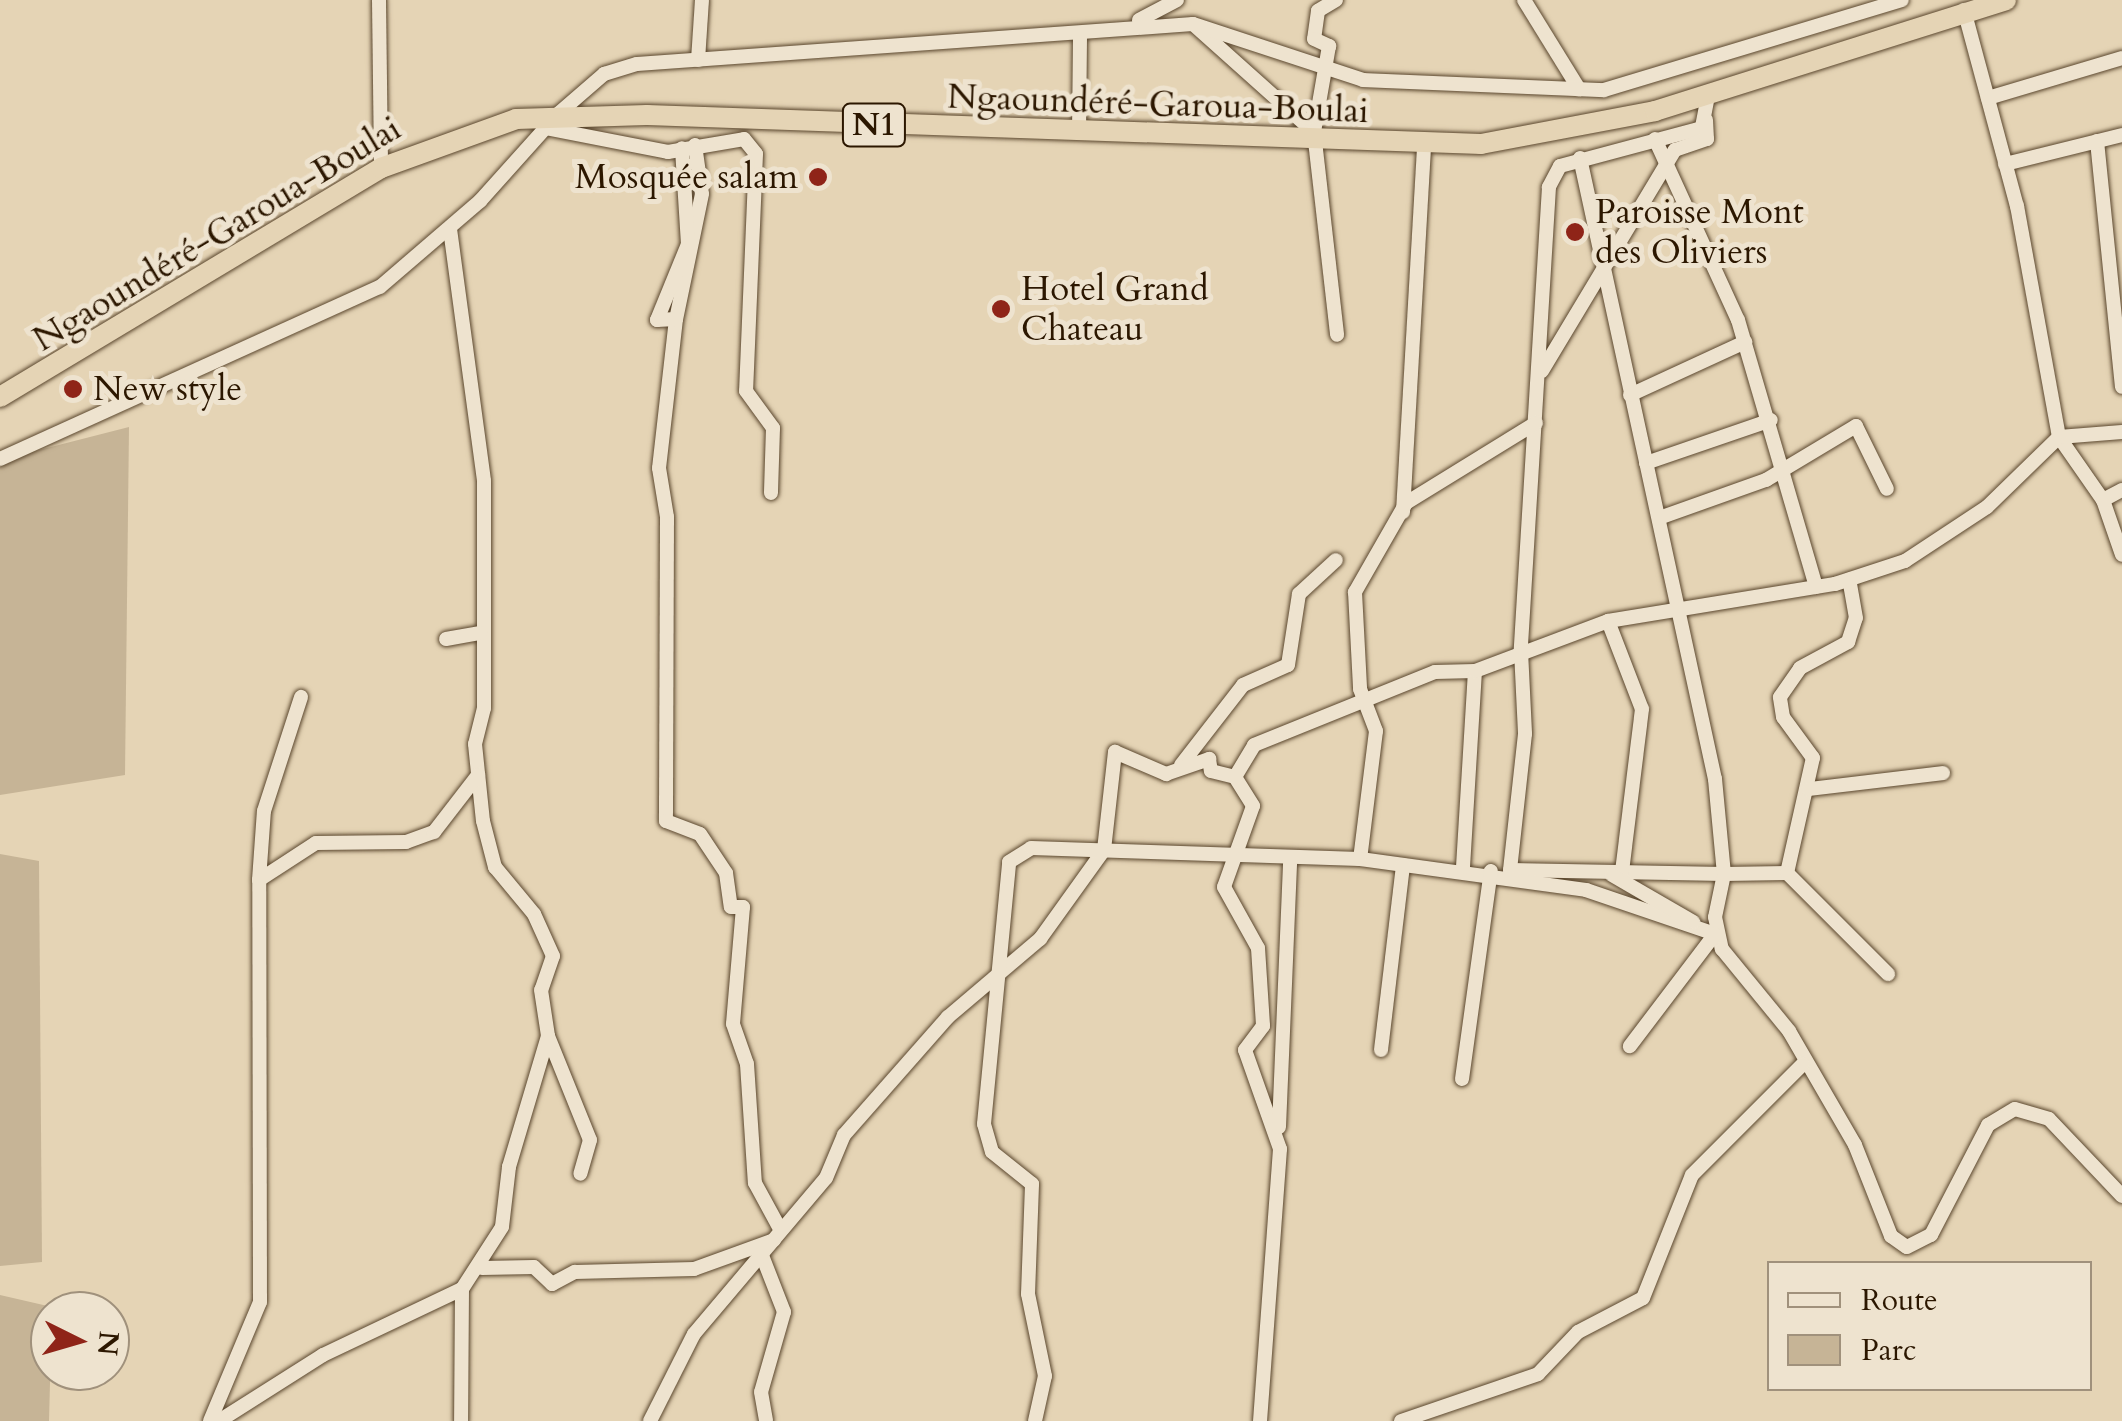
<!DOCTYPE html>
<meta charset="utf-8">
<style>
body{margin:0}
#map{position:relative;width:2122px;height:1421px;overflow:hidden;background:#e5d4b5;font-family:Cardo,serif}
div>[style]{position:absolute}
.green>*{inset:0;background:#c6b496}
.roads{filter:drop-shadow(0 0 2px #5a462d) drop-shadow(0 0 2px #5a462d)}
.minor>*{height:14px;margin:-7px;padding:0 7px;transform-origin:7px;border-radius:7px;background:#eee3cf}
.highway>*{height:20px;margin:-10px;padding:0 10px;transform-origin:10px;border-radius:10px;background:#e5d4b5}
.dots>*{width:28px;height:28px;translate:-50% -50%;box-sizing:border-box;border:5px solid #eee3cf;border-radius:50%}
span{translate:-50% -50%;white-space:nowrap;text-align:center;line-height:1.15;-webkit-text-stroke:10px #eee3cf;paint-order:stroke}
.shield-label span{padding:2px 8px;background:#eee3cf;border:2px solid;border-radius:8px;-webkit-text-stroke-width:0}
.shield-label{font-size:32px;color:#2c1700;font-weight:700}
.street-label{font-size:35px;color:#2c1700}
.poi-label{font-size:35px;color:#2c1700}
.right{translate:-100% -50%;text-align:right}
.left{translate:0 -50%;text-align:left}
.legend{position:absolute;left:1767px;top:1261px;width:325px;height:130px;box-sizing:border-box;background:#eee3cf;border:2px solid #a0917c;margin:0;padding:12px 18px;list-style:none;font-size:30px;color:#2c1700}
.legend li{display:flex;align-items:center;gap:20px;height:50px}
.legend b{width:50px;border:2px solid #a0917c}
.north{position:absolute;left:30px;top:1291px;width:100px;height:100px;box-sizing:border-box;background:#eee3cf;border:2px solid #a0917c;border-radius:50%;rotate:95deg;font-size:28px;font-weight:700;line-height:40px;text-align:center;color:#2c1700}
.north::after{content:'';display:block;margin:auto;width:35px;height:45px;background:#8f2418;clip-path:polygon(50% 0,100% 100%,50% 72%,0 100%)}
</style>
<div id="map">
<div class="green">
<i style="clip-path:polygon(129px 427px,125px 775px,0 795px,0 460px)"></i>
<i style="clip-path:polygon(0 854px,39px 861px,42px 1262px,0 1266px)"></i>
<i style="clip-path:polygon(0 1295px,52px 1307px,49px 1421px,0 1421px)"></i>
</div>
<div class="roads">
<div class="minor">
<i style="left:379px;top:0;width:168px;rotate:89.3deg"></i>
<i style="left:1336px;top:0;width:21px;rotate:149deg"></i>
<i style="left:1318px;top:11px;width:28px;rotate:98deg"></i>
<i style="left:1314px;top:39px;width:17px;rotate:25deg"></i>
<i style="left:1329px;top:46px;width:87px;rotate:99.9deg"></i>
<i style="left:1314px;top:132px;width:204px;rotate:83.5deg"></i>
<i style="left:1524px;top:0;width:105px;rotate:58.3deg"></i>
<i style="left:1964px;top:10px;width:203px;rotate:74.9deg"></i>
<i style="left:2017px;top:206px;width:235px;rotate:79.7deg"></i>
<i style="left:2059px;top:437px;width:77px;rotate:55.1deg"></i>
<i style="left:2103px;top:500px;width:58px;rotate:70.9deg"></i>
<i style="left:1139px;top:20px;width:43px;rotate:-27.8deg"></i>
<i style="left:1193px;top:24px;width:162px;rotate:41.8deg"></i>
<i style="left:698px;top:60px;width:60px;rotate:-86.2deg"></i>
<i style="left:1708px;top:96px;width:33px;rotate:101deg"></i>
<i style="left:1702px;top:128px;width:147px;rotate:165deg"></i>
<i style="left:1560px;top:166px;width:24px;rotate:118deg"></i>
<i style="left:1549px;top:187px;width:465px;rotate:93.5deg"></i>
<i style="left:1521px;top:651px;width:83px;rotate:87.2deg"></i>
<i style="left:1525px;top:734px;width:137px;rotate:96.3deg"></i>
<i style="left:1510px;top:870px;width:214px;rotate:1.1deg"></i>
<i style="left:1724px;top:874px;width:44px;rotate:101.8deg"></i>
<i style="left:1715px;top:917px;width:33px;rotate:78deg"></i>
<i style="left:1722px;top:949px;width:106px;rotate:50.7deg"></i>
<i style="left:1789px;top:1031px;width:132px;rotate:59.9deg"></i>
<i style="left:1855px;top:1145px;width:98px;rotate:68.4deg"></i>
<i style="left:1891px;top:1236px;width:19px;rotate:35deg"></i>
<i style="left:1907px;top:1247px;width:27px;rotate:-27deg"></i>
<i style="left:1931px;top:1235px;width:124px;rotate:-62.6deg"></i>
<i style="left:1988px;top:1125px;width:31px;rotate:-31deg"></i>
<i style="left:2015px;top:1109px;width:35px;rotate:16deg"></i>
<i style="left:2049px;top:1119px;width:106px;rotate:46.5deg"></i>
<i style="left:1988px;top:98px;width:140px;rotate:-16.6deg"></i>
<i style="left:545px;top:128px;width:125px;rotate:11deg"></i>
<i style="left:668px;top:152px;width:77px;rotate:-9.7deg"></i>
<i style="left:744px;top:139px;width:19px;rotate:51deg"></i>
<i style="left:756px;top:154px;width:237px;rotate:92.4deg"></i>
<i style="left:746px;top:391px;width:46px;rotate:53.9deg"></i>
<i style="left:773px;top:428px;width:65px;rotate:91.8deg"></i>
<i style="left:1079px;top:133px;width:100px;rotate:-89.4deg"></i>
<i style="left:1655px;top:139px;width:199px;rotate:65.4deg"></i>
<i style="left:1738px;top:320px;width:278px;rotate:73.7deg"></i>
<i style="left:2097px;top:141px;width:247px;rotate:84.2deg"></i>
<i style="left:695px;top:145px;width:49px;rotate:81.9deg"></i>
<i style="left:702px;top:194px;width:128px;rotate:101.7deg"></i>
<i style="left:676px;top:319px;width:150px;rotate:96.5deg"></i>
<i style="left:659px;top:468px;width:50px;rotate:80.7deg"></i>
<i style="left:667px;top:517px;width:304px;rotate:90.2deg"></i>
<i style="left:666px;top:821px;width:36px;rotate:21deg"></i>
<i style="left:700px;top:834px;width:47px;rotate:56.3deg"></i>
<i style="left:726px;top:873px;width:34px;rotate:82deg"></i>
<i style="left:731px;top:907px;width:12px"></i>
<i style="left:743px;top:907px;width:117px;rotate:94.9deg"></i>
<i style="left:733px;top:1024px;width:42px;rotate:70.7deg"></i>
<i style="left:747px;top:1064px;width:119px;rotate:86.2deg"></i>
<i style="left:755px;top:1183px;width:52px;rotate:61.5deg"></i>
<i style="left:1580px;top:158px;width:636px;rotate:77.74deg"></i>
<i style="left:1715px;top:779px;width:95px;rotate:84.6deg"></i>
<i style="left:1724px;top:874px;width:63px;rotate:-0.9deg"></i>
<i style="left:1787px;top:873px;width:118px;rotate:-77.3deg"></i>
<i style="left:1813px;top:758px;width:51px;rotate:-126.2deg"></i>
<i style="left:1783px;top:717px;width:20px;rotate:-99deg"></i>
<i style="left:1780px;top:697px;width:35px;rotate:-55deg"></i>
<i style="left:1800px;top:668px;width:55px;rotate:-28.4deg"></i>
<i style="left:1848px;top:642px;width:25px;rotate:-72deg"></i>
<i style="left:1856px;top:618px;width:39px;rotate:-100deg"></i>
<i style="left:2005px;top:164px;width:121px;rotate:-13.9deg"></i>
<i style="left:450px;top:229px;width:254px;rotate:82.3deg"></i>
<i style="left:484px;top:481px;width:227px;rotate:90deg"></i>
<i style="left:484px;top:708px;width:37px;rotate:104deg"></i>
<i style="left:475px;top:744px;width:77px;rotate:84.1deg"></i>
<i style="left:483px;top:821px;width:48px;rotate:75.4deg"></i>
<i style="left:495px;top:867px;width:61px;rotate:50.3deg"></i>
<i style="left:534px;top:914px;width:46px;rotate:65.7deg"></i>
<i style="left:553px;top:956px;width:36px;rotate:109deg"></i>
<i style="left:541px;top:990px;width:47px;rotate:81.3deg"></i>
<i style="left:548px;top:1036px;width:137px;rotate:106.6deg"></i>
<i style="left:509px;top:1167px;width:60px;rotate:96.7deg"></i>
<i style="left:502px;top:1227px;width:74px;rotate:122.8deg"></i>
<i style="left:462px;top:1289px;width:132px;rotate:90.4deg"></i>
<i style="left:676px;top:319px;width:19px;rotate:177deg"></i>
<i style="left:657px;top:320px;width:82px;rotate:-67.8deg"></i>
<i style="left:688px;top:244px;width:96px;rotate:-93.6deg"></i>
<i style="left:1542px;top:371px;width:258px;rotate:-59deg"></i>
<i style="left:1675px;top:150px;width:34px;rotate:-19deg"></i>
<i style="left:1707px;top:139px;width:19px;rotate:-93deg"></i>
<i style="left:1630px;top:395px;width:127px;rotate:-24.7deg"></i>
<i style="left:1536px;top:423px;width:153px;rotate:148.4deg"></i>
<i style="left:1406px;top:503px;width:103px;rotate:119.8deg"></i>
<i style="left:1355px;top:592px;width:97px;rotate:87deg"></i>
<i style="left:1360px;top:689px;width:45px;rotate:69.1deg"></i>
<i style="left:1376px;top:731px;width:129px;rotate:97.1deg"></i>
<i style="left:1360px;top:859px;width:228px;rotate:7.8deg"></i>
<i style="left:1586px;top:890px;width:136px;rotate:18.8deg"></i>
<i style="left:1715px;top:934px;width:141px;rotate:127.2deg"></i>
<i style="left:0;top:459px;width:417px;rotate:-24.4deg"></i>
<i style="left:380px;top:287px;width:132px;rotate:-40.7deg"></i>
<i style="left:480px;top:201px;width:118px;rotate:-48.1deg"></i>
<i style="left:559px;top:113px;width:60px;rotate:-40.9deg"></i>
<i style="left:604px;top:74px;width:34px;rotate:-17deg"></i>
<i style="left:637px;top:64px;width:557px;rotate:-4.11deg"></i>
<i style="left:1193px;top:24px;width:179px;rotate:18.2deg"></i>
<i style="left:1363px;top:80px;width:241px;rotate:2.4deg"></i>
<i style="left:1604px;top:90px;width:311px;rotate:-16.8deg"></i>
<i style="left:1646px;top:463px;width:132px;rotate:-19deg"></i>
<i style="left:2103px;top:500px;width:21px;rotate:-28deg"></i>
<i style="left:1403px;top:512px;width:368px;rotate:-86.7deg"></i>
<i style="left:1659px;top:518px;width:114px;rotate:-19.6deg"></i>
<i style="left:1766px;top:480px;width:105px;rotate:-31deg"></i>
<i style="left:1856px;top:426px;width:70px;rotate:63.8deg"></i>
<i style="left:1608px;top:621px;width:94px;rotate:68.9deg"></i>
<i style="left:1642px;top:709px;width:164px;rotate:97deg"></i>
<i style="left:446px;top:639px;width:35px;rotate:-10deg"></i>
<i style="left:1181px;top:765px;width:101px;rotate:-52.2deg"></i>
<i style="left:1243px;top:685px;width:49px;rotate:-24deg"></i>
<i style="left:1288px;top:665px;width:72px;rotate:-81.2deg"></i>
<i style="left:1299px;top:594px;width:50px;rotate:-42.6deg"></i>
<i style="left:1235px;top:777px;width:34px;rotate:58deg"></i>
<i style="left:1253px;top:806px;width:86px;rotate:109.7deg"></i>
<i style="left:1224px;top:887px;width:70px;rotate:60.9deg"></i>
<i style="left:1258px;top:948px;width:78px;rotate:86.3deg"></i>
<i style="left:1263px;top:1026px;width:30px;rotate:127deg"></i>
<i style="left:1245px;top:1050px;width:105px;rotate:70.5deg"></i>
<i style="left:1280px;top:1149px;width:273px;rotate:94.2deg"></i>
<i style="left:1809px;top:789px;width:135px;rotate:-6.8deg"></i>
<i style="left:1463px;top:867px;width:196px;rotate:-86.5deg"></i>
<i style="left:1787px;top:873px;width:143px;rotate:45deg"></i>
<i style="left:1612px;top:875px;width:94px;rotate:30.1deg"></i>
<i style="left:259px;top:880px;width:69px;rotate:-85.9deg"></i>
<i style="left:264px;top:811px;width:120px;rotate:-72deg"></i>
<i style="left:548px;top:1036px;width:112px;rotate:68deg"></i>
<i style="left:590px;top:1140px;width:35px;rotate:106deg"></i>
<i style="left:1381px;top:1050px;width:186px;rotate:-83.2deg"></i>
<i style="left:1462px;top:1079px;width:210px;rotate:-82.1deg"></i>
<i style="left:1279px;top:1127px;width:268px;rotate:-87.6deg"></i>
<i style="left:763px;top:1258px;width:58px;rotate:68.7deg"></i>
<i style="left:784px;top:1312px;width:83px;rotate:106deg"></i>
<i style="left:761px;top:1392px;width:29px;rotate:80deg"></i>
<i style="left:482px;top:1268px;width:52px;rotate:-1.1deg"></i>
<i style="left:534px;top:1267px;width:25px;rotate:43deg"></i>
<i style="left:552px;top:1284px;width:26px;rotate:-28deg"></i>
<i style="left:575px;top:1272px;width:119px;rotate:-1.4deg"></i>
<i style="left:694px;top:1269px;width:85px;rotate:-19.9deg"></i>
<i style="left:210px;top:1421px;width:129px;rotate:-67.2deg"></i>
<i style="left:260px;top:1302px;width:422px;rotate:-90.1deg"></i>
<i style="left:259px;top:880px;width:68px;rotate:-33deg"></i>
<i style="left:316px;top:843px;width:90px;rotate:-0.6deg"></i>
<i style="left:406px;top:842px;width:30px;rotate:-20deg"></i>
<i style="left:434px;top:832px;width:72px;rotate:-52.3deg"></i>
<i style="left:219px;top:1421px;width:123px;rotate:-32.4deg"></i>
<i style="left:323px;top:1355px;width:154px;rotate:-25.4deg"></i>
<i style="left:650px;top:1421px;width:97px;rotate:-63.2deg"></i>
<i style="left:694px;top:1334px;width:204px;rotate:-49.8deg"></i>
<i style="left:826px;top:1178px;width:47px;rotate:-67.3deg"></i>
<i style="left:844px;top:1135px;width:157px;rotate:-48.6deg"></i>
<i style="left:948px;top:1017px;width:121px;rotate:-40.3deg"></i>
<i style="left:1040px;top:939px;width:110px;rotate:-54.3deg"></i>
<i style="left:1104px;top:850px;width:99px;rotate:-83.6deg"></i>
<i style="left:1115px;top:752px;width:56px;rotate:23.3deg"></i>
<i style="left:1166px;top:774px;width:46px;rotate:-19.2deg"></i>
<i style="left:1209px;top:759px;width:12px;rotate:81deg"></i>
<i style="left:1211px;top:771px;width:25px;rotate:14deg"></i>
<i style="left:1235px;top:777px;width:37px;rotate:-59deg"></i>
<i style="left:1254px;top:745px;width:195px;rotate:-22deg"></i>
<i style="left:1435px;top:672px;width:40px;rotate:-1.4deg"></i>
<i style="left:1475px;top:671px;width:142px;rotate:-20.6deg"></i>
<i style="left:1608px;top:621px;width:230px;rotate:-9.3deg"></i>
<i style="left:1835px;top:584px;width:74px;rotate:-18.2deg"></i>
<i style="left:1905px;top:561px;width:98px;rotate:-33.4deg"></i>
<i style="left:1987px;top:507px;width:100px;rotate:-44.2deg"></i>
<i style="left:2059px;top:437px;width:63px;rotate:-4.5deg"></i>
<i style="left:1035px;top:1421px;width:46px;rotate:-77.5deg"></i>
<i style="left:1045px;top:1376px;width:84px;rotate:-101.7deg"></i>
<i style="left:1028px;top:1294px;width:110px;rotate:-87.9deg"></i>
<i style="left:1032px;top:1184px;width:51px;rotate:-141.3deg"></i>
<i style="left:992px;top:1152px;width:29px;rotate:-106deg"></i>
<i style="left:984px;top:1124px;width:263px;rotate:-84.5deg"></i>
<i style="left:1009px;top:862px;width:26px;rotate:-32deg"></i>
<i style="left:1031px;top:848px;width:329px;rotate:1.9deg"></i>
<i style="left:1401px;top:1421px;width:145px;rotate:-18.9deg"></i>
<i style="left:1538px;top:1374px;width:58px;rotate:-46.4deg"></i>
<i style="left:1578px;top:1332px;width:73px;rotate:-27.6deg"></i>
<i style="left:1643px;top:1298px;width:132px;rotate:-68.3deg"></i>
<i style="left:1692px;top:1175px;width:157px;rotate:-45deg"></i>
</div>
<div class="highway">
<i style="left:0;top:397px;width:445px;rotate:-31deg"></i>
<i style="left:381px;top:168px;width:144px;rotate:-19.9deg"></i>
<i style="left:516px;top:119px;width:131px;rotate:-1.7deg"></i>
<i style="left:647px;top:115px;width:835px;rotate:1.99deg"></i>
<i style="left:1481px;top:144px;width:177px;rotate:-10.7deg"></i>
<i style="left:1655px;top:111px;width:368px;rotate:-17.5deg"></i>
</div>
</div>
<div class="dots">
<i style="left:818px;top:177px;background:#8f2418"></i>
<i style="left:1575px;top:232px;background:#8f2418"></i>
<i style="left:1001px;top:309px;background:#8f2418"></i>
<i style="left:73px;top:389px;background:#8f2418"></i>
</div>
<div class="shield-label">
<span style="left:874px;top:125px">N1</span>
</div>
<div class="street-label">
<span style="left:1158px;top:104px;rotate:2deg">Ngaoundéré-Garoua-Boulai</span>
<span style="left:217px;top:234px;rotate:-31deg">Ngaoundéré-Garoua-Boulai</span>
</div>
<div class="poi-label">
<span class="right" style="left:798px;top:177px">Mosquée salam</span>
<span class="left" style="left:1595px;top:232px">Paroisse Mont<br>des Oliviers</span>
<span class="left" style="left:1021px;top:309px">Hotel Grand<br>Chateau</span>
<span class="left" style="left:93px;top:389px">New style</span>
</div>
<ul class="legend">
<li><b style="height:12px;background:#eee3cf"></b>Route</li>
<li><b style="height:28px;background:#c6b496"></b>Parc</li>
</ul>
<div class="north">N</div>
</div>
